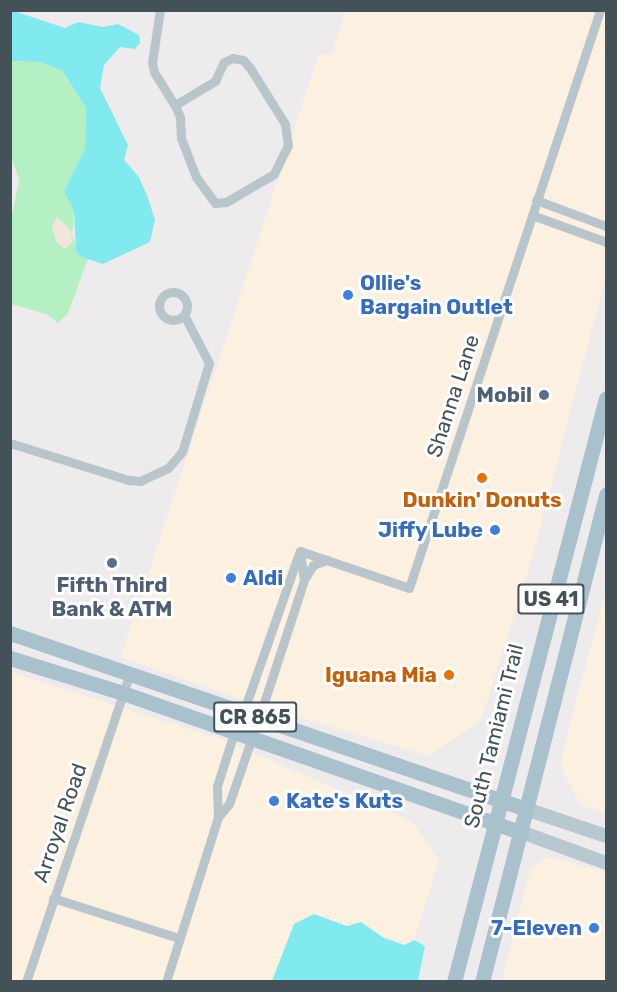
<!DOCTYPE html>
<style>
body{margin:0}
#map{position:relative;width:617px;height:992px;overflow:hidden;background:#eeebec;font-family:Rubik,sans-serif}
div>[style]{position:absolute}
.commercial>*{inset:0;background:#fcf0e1}
.green>*{inset:0;background:#b5f0c2}
.sand>*{inset:0;background:#f2e6da}
.water>*{inset:0;background:#80eaef}
.minor>*{height:9px;margin:-4.5px;padding:0 4.5px;transform-origin:4.5px;border-radius:4.5px;background:#b8c6cc}
.minor>.ring{margin:-4.5px;padding:0;box-sizing:content-box;background:none;border:9px solid #b8c6cc;border-radius:50%}
.secondary>*{height:14px;margin:-7px;padding:0 7px;transform-origin:7px;border-radius:7px;background:#b7c8d1}
.primary>*{height:15px;margin:-7.5px;padding:0 7.5px;transform-origin:7.5px;border-radius:7.5px;background:#a9c1cd}
.dots>*{width:16px;height:16px;translate:-50% -50%;box-sizing:border-box;border:3px solid #fff;border-radius:50%}
span{translate:-50% -50%;white-space:nowrap;text-align:center;line-height:1.15;-webkit-text-stroke:6px #fff;paint-order:stroke}
.shield-label span{padding:2px 4px;background:#fff;border:2px solid;border-radius:4px;-webkit-text-stroke-width:0}
.shield-label{font-size:20px;color:#435259;font-weight:700}
.shop-label{font-size:21px;color:#366cbe;font-weight:700}
.left{translate:0 -50%;text-align:left}
.right{translate:-100% -50%;text-align:right}
.service-label{font-size:21px;color:#4e5e75;font-weight:700}
.street-label{font-size:21px;color:#435259}
.food-label{font-size:21px;color:#c56008;font-weight:700}
.frame{position:absolute;inset:0;border:12px solid #435259;pointer-events:none}
</style>
<div id="map">
<div class="commercial">
<i style="clip-path:polygon(346px 11px,606px 11px,606px 275px,532px 559px,488px 699px,479px 722px,429px 756px,245px 701px,121px 657px,319px 54px,331px 55px)"></i>
<i style="clip-path:polygon(606px 589px,606px 813px,581px 805px,562px 770px,563px 750px)"></i>
<i style="clip-path:polygon(10px 672px,221px 739px,413px 822px,439px 861px,414px 940px,405px 945px,371px 932px,367px 926px,347px 926px,314px 914px,294px 924px,272px 981px,11px 981px)"></i>
<i style="clip-path:polygon(548px 857px,606px 872px,606px 981px,502px 981px,531px 867px)"></i>
</div>
<div class="green">
<i style="clip-path:polygon(11px 61px,39px 62px,62px 70px,86px 108px,85px 149px,64px 191px,74px 212px,72px 236px,81px 257px,88px 259px,68px 313px,58px 323px,46px 314px,11px 304px,11px 220px,19px 180px,11px 156px)"></i>
</div>
<div class="sand">
<i style="clip-path:polygon(57px 217px,71px 230px,72px 242px,65px 249px,57px 243px,52px 227px)"></i>
</div>
<div class="water">
<i style="clip-path:polygon(11px 10px,65px 28px,78px 22px,103px 27px,118px 24px,139px 35px,140px 43px,135px 49px,120px 47px,104px 65px,100px 88px,128px 145px,124px 160px,139px 177px,148px 198px,155px 220px,150px 242px,103px 264px,81px 257px,76px 251px,74px 212px,64px 191px,85px 149px,86px 108px,62px 70px,39px 62px,11px 61px)"></i>
<i style="clip-path:polygon(314px 914px,347px 926px,361px 922px,384px 938px,405px 945px,414px 940px,425px 946px,418px 981px,272px 981px,294px 924px)"></i>
</div>
<div class="minor">
<i style="left:160px;top:10px;width:53px;rotate:98.7deg"></i>
<i style="left:152px;top:62px;width:10px;rotate:79deg"></i>
<i style="left:154px;top:72px;width:39px;rotate:58deg"></i>
<i style="left:233px;top:58px;width:10px;rotate:11deg"></i>
<i style="left:243px;top:60px;width:11px;rotate:49deg"></i>
<i style="left:250px;top:68px;width:66px;rotate:58deg"></i>
<i style="left:285px;top:124px;width:21px;rotate:82deg"></i>
<i style="left:288px;top:145px;width:32px;rotate:116deg"></i>
<i style="left:274px;top:174px;width:56px;rotate:149.7deg"></i>
<i style="left:226px;top:202px;width:11px;rotate:175deg"></i>
<i style="left:215px;top:203px;width:32px;rotate:-126deg"></i>
<i style="left:196px;top:177px;width:42px;rotate:-111deg"></i>
<i style="left:181px;top:138px;width:21px;rotate:-93deg"></i>
<i style="left:180px;top:117px;width:13px;rotate:-113deg"></i>
<i style="left:175px;top:105px;width:47px;rotate:-31deg"></i>
<i style="left:215px;top:81px;width:21px;rotate:-65deg"></i>
<i style="left:224px;top:62px;width:10px;rotate:-24deg"></i>
<i style="left:536px;top:200px;width:75px;rotate:20.4deg"></i>
<i style="left:532px;top:215px;width:79px;rotate:20deg"></i>
<i class="ring" style="left:159px;top:292px;width:19px;height:19px"></i>
<i style="left:10px;top:443px;width:125px;rotate:17.3deg"></i>
<i style="left:129px;top:480px;width:11px;rotate:5deg"></i>
<i style="left:140px;top:481px;width:31px;rotate:-25deg"></i>
<i style="left:168px;top:468px;width:21px;rotate:-49deg"></i>
<i style="left:182px;top:452px;width:93px;rotate:-73.1deg"></i>
<i style="left:209px;top:363px;width:54px;rotate:-117.5deg"></i>
<i style="left:300px;top:551px;width:115px;rotate:18.7deg"></i>
<i style="left:409px;top:588px;width:609px;rotate:-71.71deg"></i>
<i style="left:305px;top:578px;width:15px;rotate:-58deg"></i>
<i style="left:313px;top:565px;width:15px;rotate:-20deg"></i>
<i style="left:243px;top:713px;width:170px;rotate:-70.7deg"></i>
<i style="left:259px;top:718px;width:145px;rotate:-71.9deg"></i>
<i style="left:304px;top:580px;width:29px;rotate:-98deg"></i>
<i style="left:218px;top:817px;width:31px;rotate:-92deg"></i>
<i style="left:217px;top:786px;width:56px;rotate:-72.2deg"></i>
<i style="left:53px;top:898px;width:131px;rotate:17.7deg"></i>
<i style="left:26px;top:982px;width:323px;rotate:-71.4deg"></i>
<i style="left:166px;top:982px;width:173px;rotate:-72.5deg"></i>
<i style="left:218px;top:817px;width:17px;rotate:-50deg"></i>
<i style="left:229px;top:804px;width:68px;rotate:-71deg"></i>
</div>
<div class="secondary">
<i style="left:526px;top:809px;width:84px;rotate:18.6deg"></i>
<i style="left:521px;top:832px;width:90px;rotate:20deg"></i>
</div>
<div class="primary">
<i style="left:10px;top:633px;width:545px;rotate:18.83deg"></i>
<i style="left:10px;top:658px;width:118px;rotate:17.2deg"></i>
<i style="left:123px;top:693px;width:422px;rotate:19.3deg"></i>
<i style="left:454px;top:982px;width:603px;rotate:-75.41deg"></i>
<i style="left:482px;top:982px;width:503px;rotate:-75.71deg"></i>
</div>
<div class="dots">
<i style="left:348px;top:295px;background:#3f7fe0"></i>
<i style="left:544px;top:395px;background:#5c6f8a"></i>
<i style="left:482px;top:478px;background:#e8710a"></i>
<i style="left:495px;top:530px;background:#3f7fe0"></i>
<i style="left:112px;top:563px;background:#5c6f8a"></i>
<i style="left:231px;top:578px;background:#3f7fe0"></i>
<i style="left:449px;top:675px;background:#e8710a"></i>
<i style="left:274px;top:801px;background:#3f7fe0"></i>
<i style="left:594px;top:928px;background:#3f7fe0"></i>
</div>
<div class="shield-label">
<span style="left:551px;top:599px">US 41</span>
<span style="left:255px;top:717px">CR 865</span>
</div>
<div class="shop-label">
<span class="left" style="left:360px;top:295px">Ollie's<br>Bargain Outlet</span>
<span class="right" style="left:483px;top:530px">Jiffy Lube</span>
<span class="left" style="left:243px;top:578px">Aldi</span>
<span class="left" style="left:286px;top:801px">Kate's Kuts</span>
<span class="right" style="left:582px;top:928px">7-Eleven</span>
</div>
<div class="service-label">
<span class="right" style="left:532px;top:395px">Mobil</span>
<span style="left:112px;top:597px">Fifth Third<br>Bank &amp; ATM</span>
</div>
<div class="street-label">
<span style="left:453px;top:396px;rotate:-72deg">Shanna Lane</span>
<span style="left:494px;top:736px;rotate:-76deg">South Tamiami Trail</span>
<span style="left:60px;top:823px;rotate:-71deg">Arroyal Road</span>
</div>
<div class="food-label">
<span style="left:482px;top:500px">Dunkin' Donuts</span>
<span class="right" style="left:437px;top:675px">Iguana Mia</span>
</div>
<div class="frame"></div>
</div>
